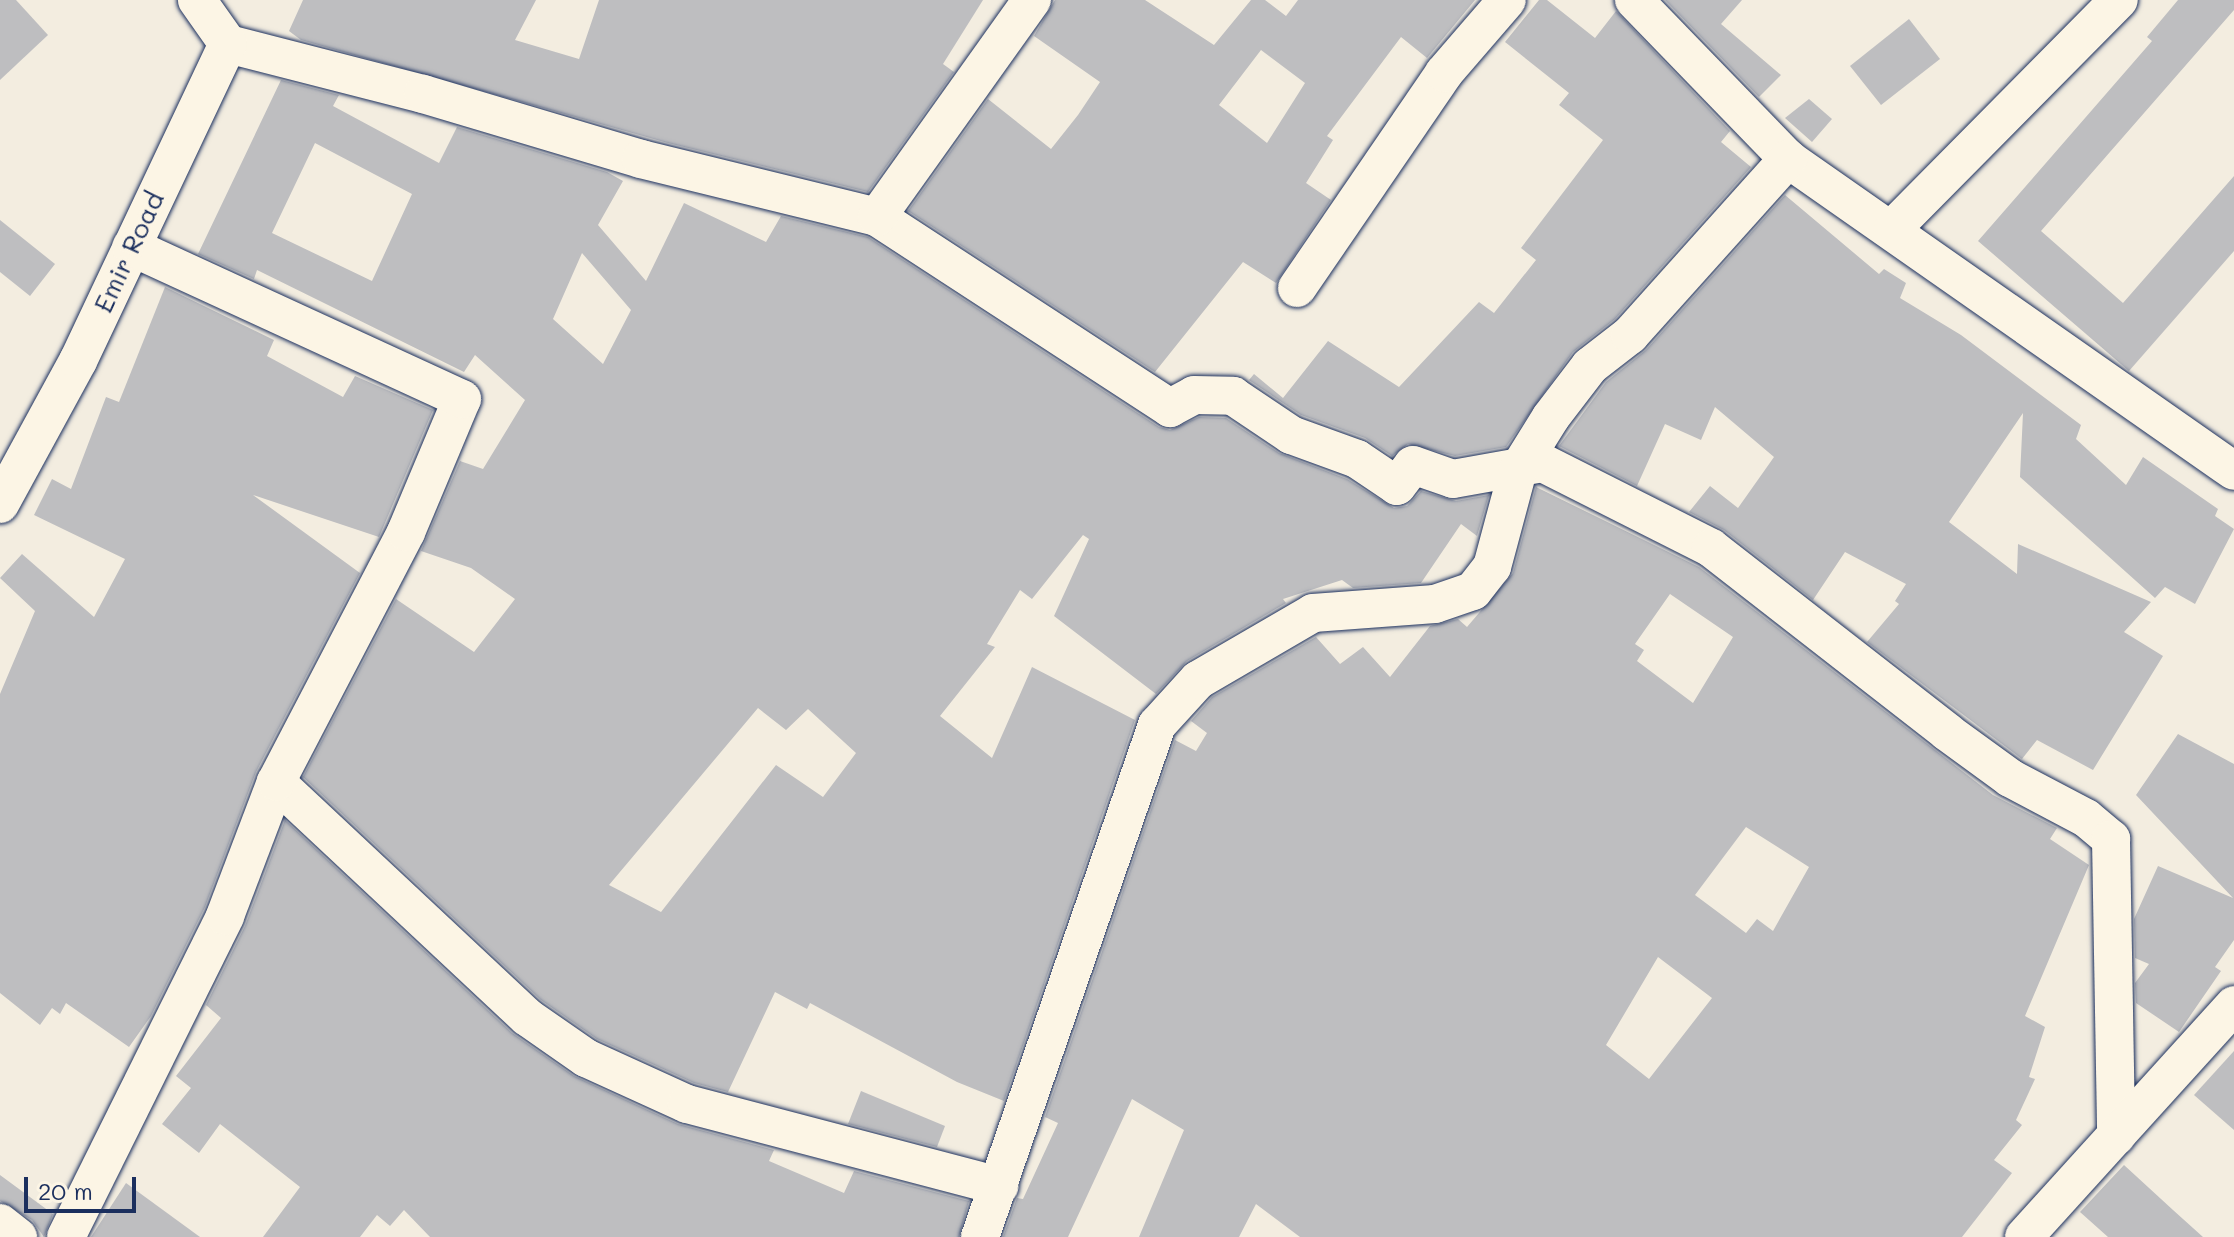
<!DOCTYPE html>
<style>
body{margin:0}
#map{position:relative;width:2234px;height:1237px;overflow:hidden;background:#f3ede0;font-family:Mali,sans-serif}
div>[style]{position:absolute}
.building>*{inset:0;background:#bebec0}
.roads{filter:drop-shadow(0 0 2px #1b2f5e) drop-shadow(0 0 2px #1b2f5e)}
.minor>*{height:38px;margin:-19px;padding:0 19px;transform-origin:19px;border-radius:19px;background:#fcf5e5}
span{translate:-50% -50%;white-space:nowrap;text-align:center;line-height:1.15;-webkit-text-stroke:8px #fcf5e5;paint-order:stroke}
.street-label{font-size:26px;color:#1b2f5e}
.scale{position:absolute;left:24px;top:1177px;width:112px;height:36px;box-sizing:border-box;border:4px solid #1b2f5e;border-top:0;padding-left:10px;font-size:24px;line-height:28px;white-space:nowrap;color:#1b2f5e;-webkit-text-stroke:6px #fcf5e5;paint-order:stroke}
</style>
<div id="map">
<div class="building">
<i style="clip-path:polygon(0 0,16px 0,48px 35px,0 80px)"></i>
<i style="clip-path:polygon(303px 0,536px 0,515px 40px,579px 59px,599px 0,983px 0,943px 64px,954px 72px,868px 192px,668px 143px,301px 40px,289px 31px)"></i>
<i style="clip-path:polygon(evenodd,1055px 0,1145px 0,1214px 45px,1251px 0,1265px 0,1286px 16px,1298px 0,1475px 0,1427px 58px,1401px 37px,1327px 136px,1333px 140px,1306px 183px,1331px 200px,1276px 283px,1243px 262px,1155px 372px,908px 211px,988px 99px,1051px 149px,1078px 115px,1100px 82px,1034px 36px,1055px 0,1261px 50px,1305px 83px,1267px 143px,1219px 105px,1261px 50px)"></i>
<i style="clip-path:polygon(1539px 0,1547px 0,1595px 38px,1616px 11px,1730px 131px,1721px 142px,1751px 167px,1615px 319px,1573px 352px,1506px 447px,1455px 456px,1408px 444px,1392px 456px,1365px 438px,1301px 415px,1249px 380px,1254px 374px,1283px 398px,1328px 341px,1399px 387px,1479px 302px,1494px 313px,1536px 260px,1521px 248px,1603px 140px,1559px 105px,1569px 93px,1505px 42px)"></i>
<i style="clip-path:polygon(1665px 0,1742px 0,1721px 24px,1781px 75px,1759px 97px)"></i>
<i style="clip-path:polygon(2178px 0,2234px 0,2234px 10px,2041px 231px,2123px 303px,2234px 176px,2234px 251px,2129px 371px,1978px 241px,2152px 41px,2147px 37px)"></i>
<i style="clip-path:polygon(1909px 19px,1940px 59px,1881px 105px,1850px 66px)"></i>
<i style="clip-path:polygon(evenodd,281px 80px,339px 95px,333px 106px,439px 163px,457px 127px,607px 172px,623px 181px,598px 225px,646px 281px,684px 203px,766px 242px,781px 216px,868px 237px,1159px 427px,1170px 430px,1199px 417px,1226px 418px,1279px 453px,1347px 479px,1394px 508px,1407px 506px,1421px 491px,1456px 501px,1489px 495px,1477px 536px,1461px 524px,1421px 583px,1353px 588px,1342px 580px,1283px 599px,1286px 603px,1187px 661px,1156px 694px,1054px 616px,1089px 539px,1083px 535px,1032px 599px,1020px 590px,987px 644px,995px 647px,940px 716px,992px 758px,1032px 667px,1135px 720px,1004px 1101px,957px 1082px,810px 1003px,807px 1009px,775px 992px,728px 1092px,694px 1083px,597px 1039px,541px 1000px,303px 777px,396px 599px,474px 652px,515px 599px,471px 568px,421px 551px,460px 461px,483px 469px,525px 400px,475px 355px,464px 372px,257px 270px,254px 279px,198px 254px,281px 80px,315px 143px,412px 194px,372px 281px,272px 233px,315px 143px,281px 80px,582px 253px,631px 310px,603px 364px,553px 319px,582px 253px,281px 80px,758px 708px,786px 730px,808px 709px,856px 753px,823px 797px,776px 765px,661px 912px,609px 885px,758px 708px)"></i>
<i style="clip-path:polygon(1809px 99px,1832px 119px,1812px 142px,1785px 118px)"></i>
<i style="clip-path:polygon(1785px 195px,1879px 274px,1884px 269px,1906px 283px,1900px 298px,1961px 335px,2081px 425px,2076px 439px,2126px 485px,2143px 457px,2218px 509px,2215px 516px,2234px 529px,2195px 604px,2165px 587px,2155px 598px,2020px 477px,2023px 413px,1949px 522px,2017px 574px,2018px 544px,2151px 602px,2124px 632px,2163px 656px,2093px 770px,2037px 740px,2022px 759px,1867px 642px,1899px 604px,1895px 601px,1906px 584px,1845px 552px,1813px 600px,1724px 530px,1689px 512px,1710px 486px,1738px 508px,1774px 457px,1715px 407px,1701px 440px,1665px 424px,1637px 486px,1559px 446px,1606px 382px,1646px 350px)"></i>
<i style="clip-path:polygon(0 220px,55px 264px,30px 296px,0 272px)"></i>
<i style="clip-path:polygon(165px 287px,274px 340px,267px 356px,343px 397px,355px 376px,433px 410px,379px 537px,253px 495px,360px 573px,256px 772px,205px 907px,151px 1016px,129px 1047px,66px 1003px,60px 1014px,52px 1008px,40px 1025px,0 993px,0 694px,35px 611px,0 578px,22px 554px,94px 617px,125px 559px,34px 515px,52px 479px,71px 489px,106px 397px,119px 402px)"></i>
<i style="clip-path:polygon(evenodd,1536px 487px,1699px 567px,1993px 795px,2057px 828px,2050px 839px,2089px 865px,2025px 1016px,2045px 1027px,2029px 1077px,2035px 1079px,2016px 1120px,2022px 1125px,1994px 1160px,2012px 1173px,1962px 1237px,1300px 1237px,1256px 1204px,1239px 1237px,1139px 1237px,1184px 1130px,1132px 1099px,1068px 1237px,1003px 1237px,1017px 1198px,1023px 1199px,1058px 1123px,1045px 1117px,1175px 740px,1196px 751px,1207px 733px,1191px 721px,1212px 697px,1316px 637px,1340px 664px,1363px 647px,1390px 677px,1430px 626px,1458px 619px,1467px 627px,1513px 573px,1536px 487px,1670px 594px,1733px 637px,1693px 703px,1637px 661px,1644px 650px,1635px 644px,1670px 594px,1536px 487px,1746px 827px,1809px 867px,1773px 931px,1757px 919px,1746px 933px,1695px 895px,1746px 827px,1536px 487px,1658px 957px,1712px 998px,1649px 1079px,1606px 1045px,1658px 957px)"></i>
<i style="clip-path:polygon(2178px 734px,2234px 764px,2234px 940px,2215px 967px,2221px 971px,2179px 1032px,2136px 1003px,2135px 983px,2149px 964px,2135px 958px,2134px 919px,2158px 866px,2233px 898px,2136px 795px)"></i>
<i style="clip-path:polygon(285px 820px,512px 1033px,574px 1076px,678px 1124px,774px 1150px,769px 1161px,844px 1193px,854px 1171px,969px 1201px,959px 1237px,430px 1237px,404px 1210px,390px 1226px,377px 1215px,360px 1237px,263px 1237px,300px 1187px,220px 1124px,199px 1153px,162px 1124px,191px 1088px,176px 1076px,221px 1018px,206px 1005px,245px 926px)"></i>
<i style="clip-path:polygon(2234px 1051px,2234px 1130px,2194px 1095px)"></i>
<i style="clip-path:polygon(861px 1091px,945px 1126px,937px 1147px,848px 1124px)"></i>
<i style="clip-path:polygon(2124px 1165px,2173px 1210px,2203px 1237px,2108px 1237px,2080px 1212px)"></i>
<i style="clip-path:polygon(0 1175px,53px 1214px,44px 1237px,32px 1220px,0 1201px)"></i>
<i style="clip-path:polygon(126px 1183px,200px 1237px,91px 1237px)"></i>
</div>
<div class="roads">
<div class="minor">
<i style="left:1634px;top:0;width:221px;rotate:45.9deg"></i>
<i style="left:1788px;top:159px;width:544px;rotate:34.97deg"></i>
<i style="left:228px;top:44px;width:201px;rotate:14.4deg"></i>
<i style="left:423px;top:94px;width:227px;rotate:16.6deg"></i>
<i style="left:641px;top:159px;width:243px;rotate:13.8deg"></i>
<i style="left:877px;top:217px;width:350px;rotate:33.1deg"></i>
<i style="left:1170px;top:408px;width:27px;rotate:-28deg"></i>
<i style="left:1194px;top:395px;width:39px;rotate:1deg"></i>
<i style="left:1233px;top:396px;width:70px;rotate:33.9deg"></i>
<i style="left:1291px;top:435px;width:70px;rotate:20deg"></i>
<i style="left:1357px;top:459px;width:48px;rotate:34deg"></i>
<i style="left:1397px;top:486px;width:26px;rotate:-53deg"></i>
<i style="left:1413px;top:465px;width:42px;rotate:19.3deg"></i>
<i style="left:1453px;top:479px;width:91px;rotate:-10.1deg"></i>
<i style="left:1543px;top:463px;width:188px;rotate:26.8deg"></i>
<i style="left:1711px;top:548px;width:299px;rotate:37.9deg"></i>
<i style="left:1947px;top:732px;width:78px;rotate:36.1deg"></i>
<i style="left:2010px;top:778px;width:86px;rotate:27.8deg"></i>
<i style="left:2086px;top:818px;width:33px;rotate:40deg"></i>
<i style="left:2111px;top:839px;width:297px;rotate:89deg"></i>
<i style="left:877px;top:217px;width:267px;rotate:-54.5deg"></i>
<i style="left:1893px;top:228px;width:321px;rotate:-45.3deg"></i>
<i style="left:1297px;top:288px;width:260px;rotate:-55.6deg"></i>
<i style="left:1444px;top:73px;width:96px;rotate:-49.2deg"></i>
<i style="left:0;top:504px;width:163px;rotate:-61.4deg"></i>
<i style="left:78px;top:361px;width:351px;rotate:-64.7deg"></i>
<i style="left:228px;top:44px;width:54px;rotate:-125.2deg"></i>
<i style="left:276px;top:782px;width:344px;rotate:43.1deg"></i>
<i style="left:527px;top:1017px;width:72px;rotate:34.8deg"></i>
<i style="left:586px;top:1058px;width:111px;rotate:24.5deg"></i>
<i style="left:687px;top:1104px;width:323px;rotate:14.7deg"></i>
<i style="left:0;top:1223px;width:23px;rotate:38deg"></i>
<i style="left:66px;top:1237px;width:358px;rotate:-63.6deg"></i>
<i style="left:225px;top:916px;width:143px;rotate:-69.2deg"></i>
<i style="left:276px;top:782px;width:282px;rotate:-62.5deg"></i>
<i style="left:406px;top:532px;width:144px;rotate:-67.2deg"></i>
<i style="left:462px;top:399px;width:364px;rotate:-155.3deg"></i>
<i style="left:980px;top:1237px;width:542px;rotate:-70.93deg"></i>
<i style="left:1157px;top:725px;width:61px;rotate:-47.7deg"></i>
<i style="left:1198px;top:680px;width:133px;rotate:-30.2deg"></i>
<i style="left:1313px;top:613px;width:122px;rotate:-4.2deg"></i>
<i style="left:1435px;top:604px;width:40px;rotate:-18.9deg"></i>
<i style="left:1473px;top:591px;width:31px;rotate:-52deg"></i>
<i style="left:1492px;top:567px;width:100px;rotate:-75deg"></i>
<i style="left:1518px;top:470px;width:62px;rotate:-58.1deg"></i>
<i style="left:1551px;top:417px;width:64px;rotate:-52.6deg"></i>
<i style="left:1590px;top:366px;width:51px;rotate:-37.8deg"></i>
<i style="left:1630px;top:335px;width:237px;rotate:-48.1deg"></i>
<i style="left:2024px;top:1237px;width:313px;rotate:-47.8deg"></i>
</div>
</div>
<div class="street-label">
<span style="left:129px;top:252px;rotate:-65deg">Emir Road</span>
</div>
<div class="scale">20 m</div>
</div>
